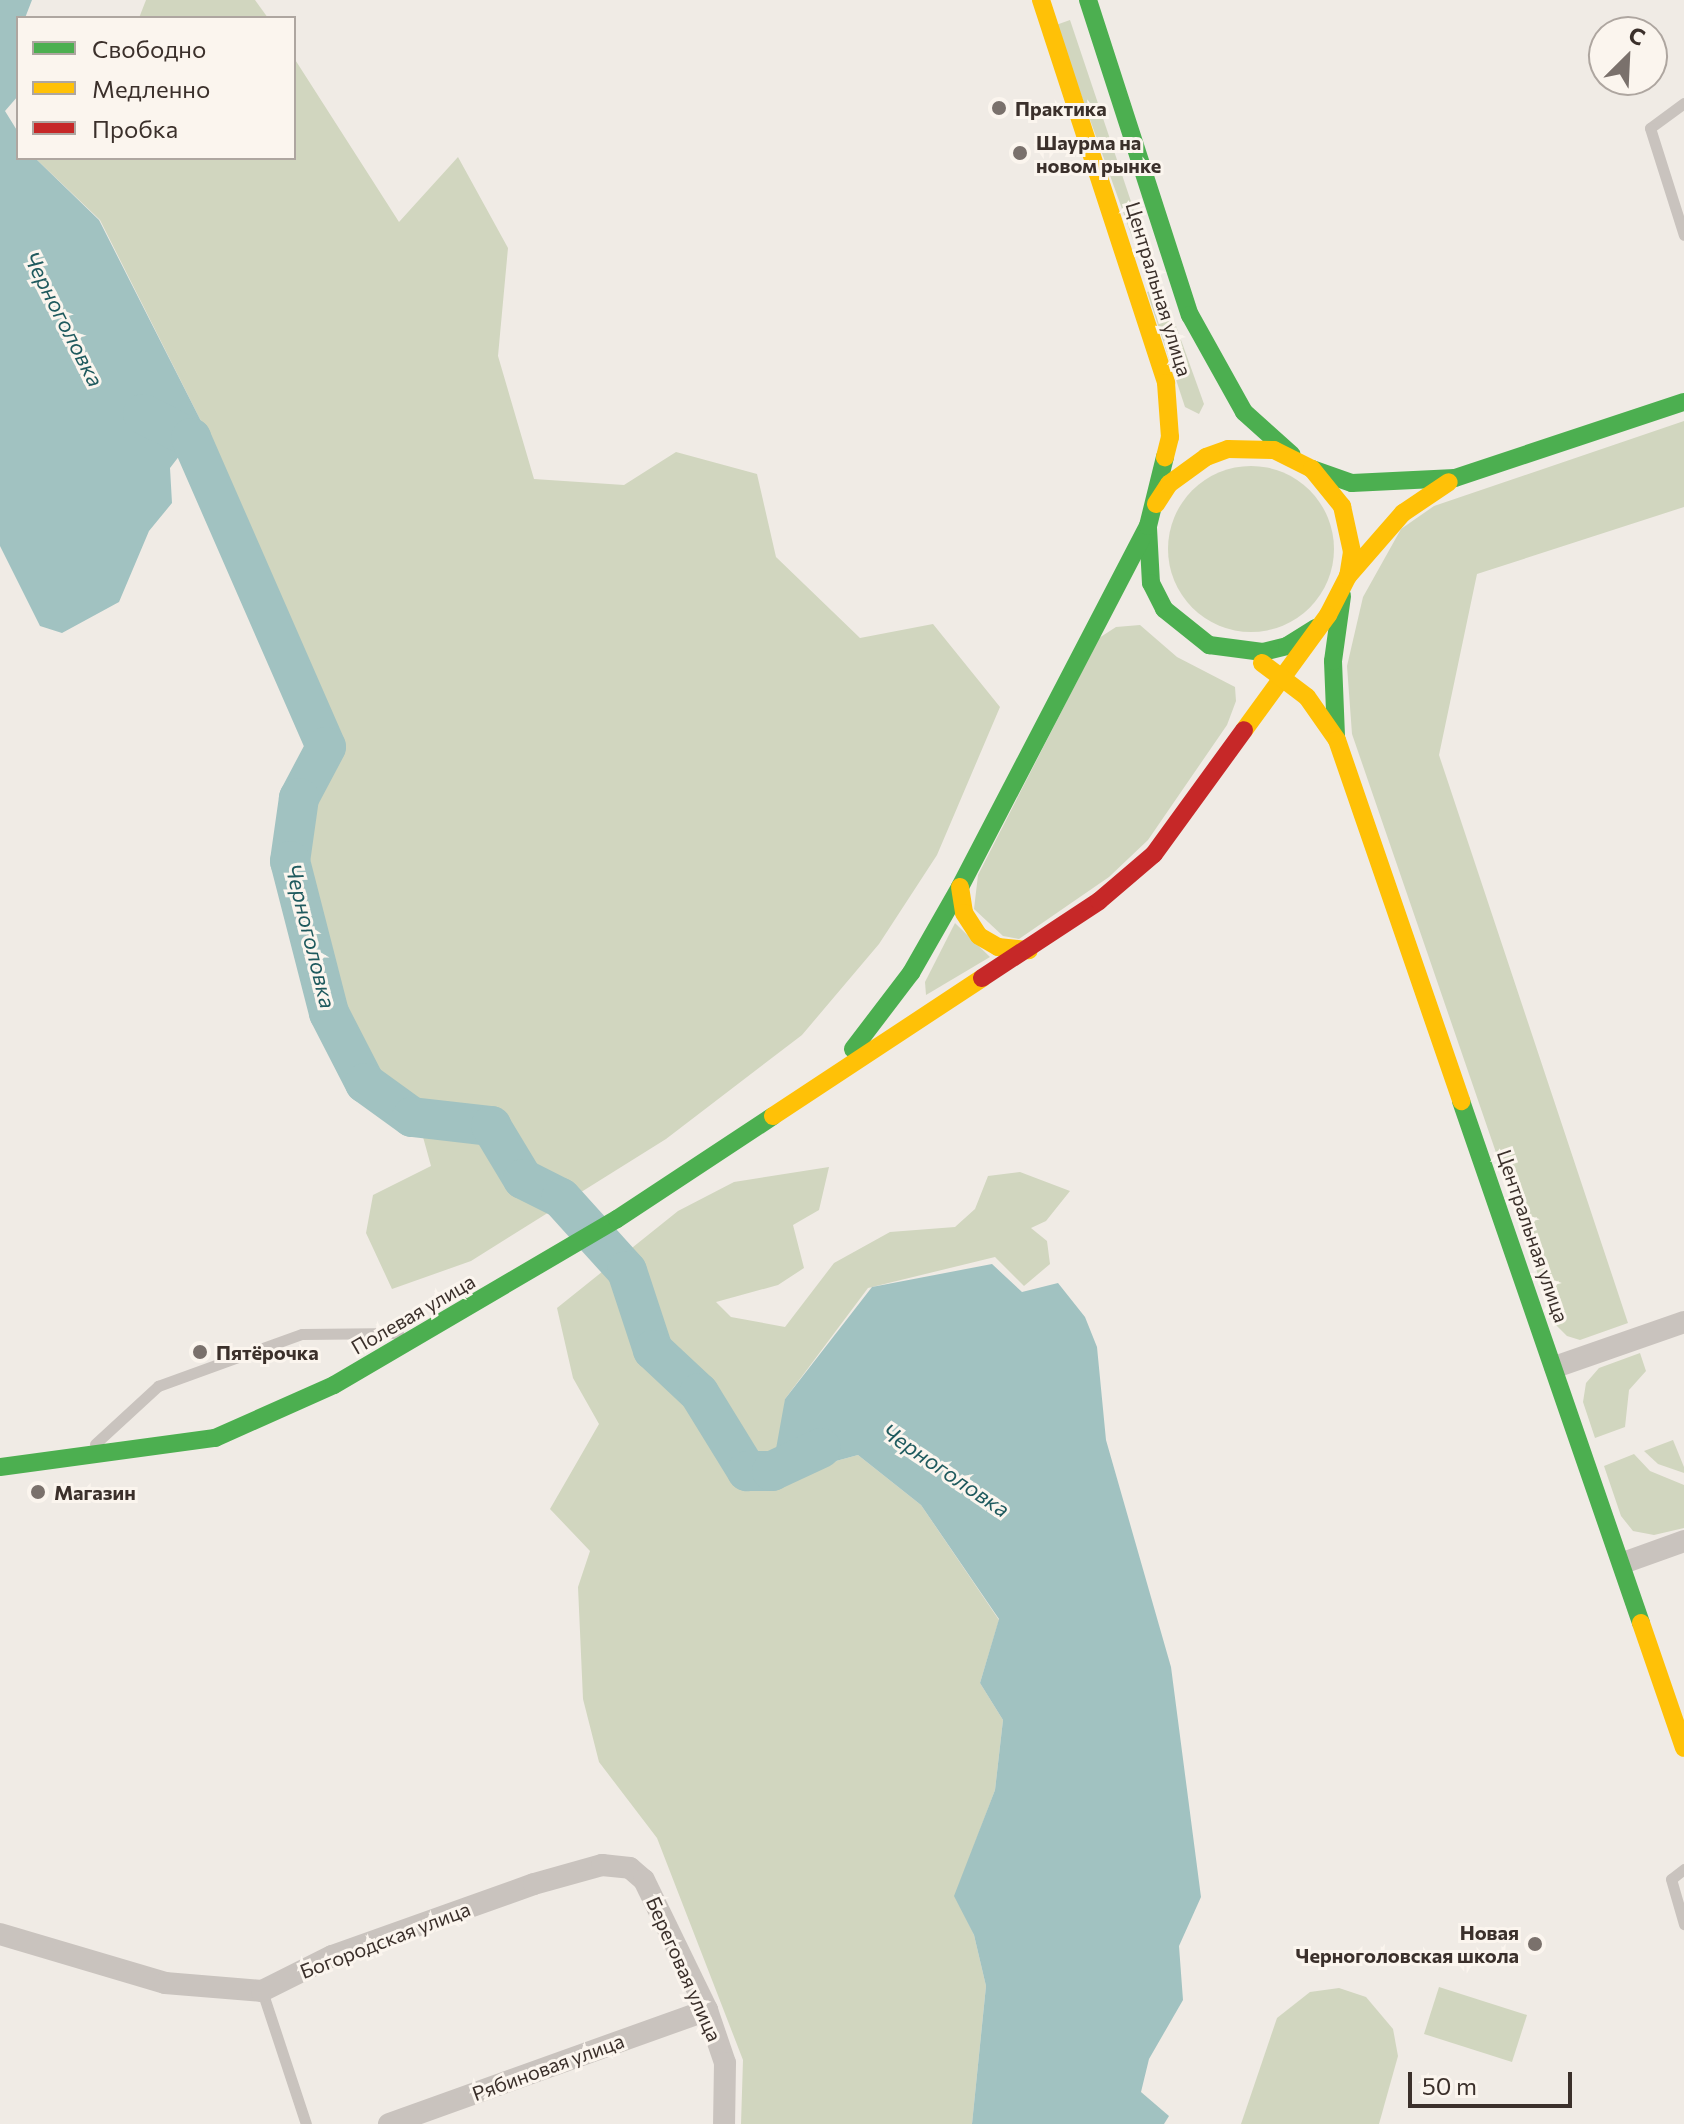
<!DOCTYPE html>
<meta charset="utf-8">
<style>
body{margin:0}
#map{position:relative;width:1684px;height:2124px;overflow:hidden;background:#f0ebe5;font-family:Commissioner,sans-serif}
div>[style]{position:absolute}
.green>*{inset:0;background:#d1d6bf}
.round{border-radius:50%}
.water>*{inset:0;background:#a1c2c1}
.river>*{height:40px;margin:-20px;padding:0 20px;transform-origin:20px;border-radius:20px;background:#a1c2c1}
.lane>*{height:11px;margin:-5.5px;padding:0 5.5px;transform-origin:5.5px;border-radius:5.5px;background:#c9c3be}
.street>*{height:22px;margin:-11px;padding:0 11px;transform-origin:11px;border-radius:11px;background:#c9c3be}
.fast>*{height:18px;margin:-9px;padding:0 9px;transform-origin:9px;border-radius:9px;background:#4caf50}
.slow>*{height:18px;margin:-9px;padding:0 9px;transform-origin:9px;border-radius:9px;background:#ffc107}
.jam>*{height:18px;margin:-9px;padding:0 9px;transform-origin:9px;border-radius:9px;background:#c62828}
.dots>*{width:22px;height:22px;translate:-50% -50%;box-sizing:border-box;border:4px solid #fbf5ee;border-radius:50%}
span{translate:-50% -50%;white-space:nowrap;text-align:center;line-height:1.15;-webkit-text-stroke:6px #fbf5ee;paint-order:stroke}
.poi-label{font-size:20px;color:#3b302b;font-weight:700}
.left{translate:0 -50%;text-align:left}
.right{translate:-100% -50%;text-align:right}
.street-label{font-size:20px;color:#3b302b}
.water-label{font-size:22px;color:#1f5a5e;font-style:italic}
.legend{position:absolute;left:16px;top:16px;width:280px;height:144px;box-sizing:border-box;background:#fbf5ee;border:2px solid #aea6a0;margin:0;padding:10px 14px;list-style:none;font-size:24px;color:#3b302b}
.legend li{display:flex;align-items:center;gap:16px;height:40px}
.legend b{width:40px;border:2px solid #aea6a0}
.north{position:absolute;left:1588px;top:16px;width:80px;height:80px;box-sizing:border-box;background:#fbf5ee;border:2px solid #aea6a0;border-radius:50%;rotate:24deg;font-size:22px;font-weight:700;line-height:32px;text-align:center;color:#3b302b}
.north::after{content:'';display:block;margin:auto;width:28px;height:36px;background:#7a716c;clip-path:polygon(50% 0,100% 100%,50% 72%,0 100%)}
.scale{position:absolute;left:1408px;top:2072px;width:164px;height:36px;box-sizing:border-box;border:4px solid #3b302b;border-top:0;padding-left:10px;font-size:24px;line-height:28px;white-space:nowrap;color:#3b302b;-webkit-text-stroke:6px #fbf5ee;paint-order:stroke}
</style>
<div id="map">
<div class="green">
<i style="clip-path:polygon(146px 0,255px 0,268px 18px,139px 18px)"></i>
<i style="clip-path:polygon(1070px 20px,1152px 264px,1145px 273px,1056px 25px)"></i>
<i style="clip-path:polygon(294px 58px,399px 222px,458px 157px,508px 248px,498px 356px,534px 479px,624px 485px,676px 452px,757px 474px,776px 557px,860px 638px,933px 624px,1000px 707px,937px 855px,879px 944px,802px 1035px,666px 1139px,471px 1261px,392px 1289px,366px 1233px,373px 1195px,431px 1166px,423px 1137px,394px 1122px,385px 1090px,344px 1010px,330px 962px,305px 834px,343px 739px,203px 425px,100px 220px,35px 158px,294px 158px)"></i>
<i style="clip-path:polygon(1162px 287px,1204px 404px,1199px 414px,1185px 407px,1147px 292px)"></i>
<i style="clip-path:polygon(1684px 421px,1684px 507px,1477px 574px,1439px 755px,1628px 1323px,1580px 1340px,1567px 1336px,1555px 1324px,1352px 734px,1347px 666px,1363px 597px,1401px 529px,1434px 506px)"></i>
<i class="round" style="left:1168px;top:466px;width:166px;height:166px"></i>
<i style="clip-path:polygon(1140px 625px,1177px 657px,1235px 687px,1236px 701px,1227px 725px,1148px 840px,1109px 877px,1019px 939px,1003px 936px,974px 909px,978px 875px,1099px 638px,1116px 627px)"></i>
<i style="clip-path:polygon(955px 923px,990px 957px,926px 995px,925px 982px)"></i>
<i style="clip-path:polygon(829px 1167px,819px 1210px,793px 1225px,804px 1268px,778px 1285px,716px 1302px,731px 1317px,785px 1327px,834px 1263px,890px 1232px,955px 1227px,975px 1209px,988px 1176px,1020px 1172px,1070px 1191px,1046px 1221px,1031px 1228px,1047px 1241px,1050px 1264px,1024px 1286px,995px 1257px,868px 1288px,785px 1399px,783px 1487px,814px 1467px,858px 1455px,921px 1505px,999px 1620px,980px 1683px,1003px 1720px,995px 1790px,955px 1896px,974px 1935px,986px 1986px,972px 2124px,741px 2124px,743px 2060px,657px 1838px,599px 1762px,583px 1699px,578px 1587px,590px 1551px,550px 1509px,599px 1424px,573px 1378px,557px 1308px,678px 1211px,734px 1182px)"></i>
<i style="clip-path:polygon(1640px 1353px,1646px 1371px,1629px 1390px,1625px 1427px,1595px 1438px,1583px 1402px,1586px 1383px,1599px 1368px)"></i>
<i style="clip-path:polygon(1673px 1440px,1684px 1467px,1684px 1473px,1658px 1464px,1644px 1451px)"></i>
<i style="clip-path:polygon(1634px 1454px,1650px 1471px,1684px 1485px,1684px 1528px,1654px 1535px,1633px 1531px,1621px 1516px,1604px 1466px)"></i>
<i style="clip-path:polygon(1439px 1987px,1527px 2015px,1512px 2062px,1424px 2034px)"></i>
<i style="clip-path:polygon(1339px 1988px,1366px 1997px,1393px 2029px,1398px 2056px,1379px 2124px,1241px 2124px,1277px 2018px,1310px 1992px)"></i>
</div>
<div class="water">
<i style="clip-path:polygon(0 0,32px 0,25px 18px,18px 18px,18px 96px,5px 111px,18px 132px,18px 158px,35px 158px,99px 220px,203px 425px,170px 468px,172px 503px,149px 531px,119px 602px,62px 633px,40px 626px,0 546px)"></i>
<i style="clip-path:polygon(992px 1264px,1022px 1292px,1058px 1283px,1085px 1317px,1097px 1347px,1106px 1440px,1171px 1667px,1201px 1897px,1179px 1946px,1183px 2000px,1149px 2059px,1141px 2092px,1169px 2116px,1164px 2124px,972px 2124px,986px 1986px,974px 1935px,954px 1896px,995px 1790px,1003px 1720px,980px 1683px,999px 1619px,921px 1505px,858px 1455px,814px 1467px,783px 1487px,772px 1471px,785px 1399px,872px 1287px)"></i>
</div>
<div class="river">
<i style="left:143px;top:414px;width:54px;rotate:26.6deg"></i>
<i style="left:191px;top:438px;width:337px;rotate:66.4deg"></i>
<i style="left:326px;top:747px;width:58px;rotate:117.9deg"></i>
<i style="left:299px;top:798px;width:64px;rotate:98.1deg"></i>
<i style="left:290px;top:861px;width:157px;rotate:75.6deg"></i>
<i style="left:329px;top:1013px;width:79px;rotate:62.8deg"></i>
<i style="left:365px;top:1083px;width:58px;rotate:35.9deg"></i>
<i style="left:412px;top:1117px;width:80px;rotate:6.5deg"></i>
<i style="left:491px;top:1126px;width:62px;rotate:58.9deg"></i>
<i style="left:523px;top:1179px;width:42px;rotate:26.6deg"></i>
<i style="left:561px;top:1198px;width:98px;rotate:47.9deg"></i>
<i style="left:627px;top:1271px;width:83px;rotate:71.8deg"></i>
<i style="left:653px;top:1350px;width:63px;rotate:43.1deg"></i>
<i style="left:699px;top:1393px;width:92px;rotate:58.4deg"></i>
<i style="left:747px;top:1471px;width:25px"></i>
<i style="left:772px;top:1471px;width:54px;rotate:-25.1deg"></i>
</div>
<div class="lane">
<i style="left:1684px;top:103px;width:42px;rotate:143.7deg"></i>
<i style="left:1650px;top:128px;width:112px;rotate:72.4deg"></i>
<i style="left:95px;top:1444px;width:86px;rotate:-42.6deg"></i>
<i style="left:158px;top:1386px;width:153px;rotate:-19.9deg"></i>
<i style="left:302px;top:1334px;width:96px;rotate:-0.6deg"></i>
<i style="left:1684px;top:1869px;width:16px;rotate:142deg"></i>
<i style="left:1671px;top:1879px;width:47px;rotate:73.9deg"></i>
<i style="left:262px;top:1991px;width:140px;rotate:71.7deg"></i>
</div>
<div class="street">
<i style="left:1555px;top:1367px;width:137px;rotate:-19.2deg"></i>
<i style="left:1623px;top:1563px;width:65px;rotate:-19.8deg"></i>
<i style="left:0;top:1934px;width:172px;rotate:16.5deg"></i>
<i style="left:165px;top:1983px;width:97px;rotate:4.7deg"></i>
<i style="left:262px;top:1991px;width:78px;rotate:-26.6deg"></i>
<i style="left:332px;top:1956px;width:214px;rotate:-19.6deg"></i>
<i style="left:534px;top:1884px;width:71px;rotate:-15.6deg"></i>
<i style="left:602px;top:1865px;width:28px;rotate:6deg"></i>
<i style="left:630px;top:1868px;width:18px;rotate:41deg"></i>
<i style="left:644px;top:1880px;width:144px;rotate:64.1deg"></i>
<i style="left:707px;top:2010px;width:56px;rotate:71.2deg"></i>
<i style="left:725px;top:2063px;width:61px;rotate:90.9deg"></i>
<i style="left:389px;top:2124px;width:338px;rotate:-19.7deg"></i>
</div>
<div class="fast">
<i style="left:1088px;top:0;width:331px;rotate:72.1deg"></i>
<i style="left:1190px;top:315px;width:111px;rotate:60.9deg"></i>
<i style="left:1244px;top:412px;width:64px;rotate:41.9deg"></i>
<i style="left:1312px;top:469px;width:42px;rotate:19.3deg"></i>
<i style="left:1352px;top:483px;width:103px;rotate:-2.8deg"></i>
<i style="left:1455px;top:478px;width:241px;rotate:-18.4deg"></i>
<i style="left:1148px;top:528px;width:55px;rotate:86.9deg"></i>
<i style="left:1151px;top:583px;width:29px;rotate:63deg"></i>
<i style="left:1164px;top:609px;width:58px;rotate:38.7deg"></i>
<i style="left:1209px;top:645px;width:54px;rotate:7.4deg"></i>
<i style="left:1263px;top:652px;width:25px;rotate:-14deg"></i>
<i style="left:1287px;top:646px;width:34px;rotate:-32deg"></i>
<i style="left:1336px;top:736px;width:75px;rotate:-92.3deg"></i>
<i style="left:1333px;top:661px;width:66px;rotate:-82.1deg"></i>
<i style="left:853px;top:1049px;width:96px;rotate:-52.7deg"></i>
<i style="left:911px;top:973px;width:99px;rotate:-60.3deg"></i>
<i style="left:960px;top:887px;width:407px;rotate:-62.5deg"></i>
<i style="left:1148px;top:526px;width:71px;rotate:-76.2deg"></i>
<i style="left:1461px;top:1101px;width:552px;rotate:70.97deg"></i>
<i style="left:0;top:1467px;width:217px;rotate:-7.7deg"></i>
<i style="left:215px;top:1438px;width:130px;rotate:-24deg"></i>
<i style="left:334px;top:1385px;width:328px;rotate:-30.4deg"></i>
<i style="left:617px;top:1219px;width:187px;rotate:-33.4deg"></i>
</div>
<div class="slow">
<i style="left:1041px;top:0;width:403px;rotate:71.9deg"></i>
<i style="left:1166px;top:383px;width:54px;rotate:85.8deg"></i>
<i style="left:1170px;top:437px;width:21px;rotate:104deg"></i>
<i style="left:1156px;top:504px;width:24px;rotate:-57deg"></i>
<i style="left:1169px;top:484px;width:46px;rotate:-36.1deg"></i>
<i style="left:1206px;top:457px;width:23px;rotate:-20deg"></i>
<i style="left:1228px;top:449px;width:46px;rotate:1.2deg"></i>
<i style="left:1274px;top:450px;width:42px;rotate:26.6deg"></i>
<i style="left:1312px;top:469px;width:48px;rotate:51deg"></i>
<i style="left:1342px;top:506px;width:47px;rotate:77.7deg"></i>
<i style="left:1352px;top:552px;width:24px;rotate:99deg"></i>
<i style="left:1348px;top:576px;width:44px;rotate:117.1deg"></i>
<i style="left:1328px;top:615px;width:142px;rotate:126.1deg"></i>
<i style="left:1348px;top:576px;width:84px;rotate:-48.9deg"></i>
<i style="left:1403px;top:513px;width:55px;rotate:-34deg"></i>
<i style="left:1262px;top:663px;width:56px;rotate:37.1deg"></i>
<i style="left:1307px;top:697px;width:52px;rotate:55.1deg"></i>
<i style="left:1337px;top:740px;width:382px;rotate:71deg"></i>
<i style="left:960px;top:887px;width:26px;rotate:81deg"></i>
<i style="left:964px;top:913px;width:27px;rotate:57deg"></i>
<i style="left:979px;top:936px;width:22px;rotate:30deg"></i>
<i style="left:998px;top:947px;width:31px;rotate:6deg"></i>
<i style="left:773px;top:1116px;width:250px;rotate:-33.4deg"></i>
<i style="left:1641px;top:1623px;width:132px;rotate:71deg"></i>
</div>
<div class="jam">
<i style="left:982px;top:978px;width:140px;rotate:-33.3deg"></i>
<i style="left:1099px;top:901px;width:72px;rotate:-40.5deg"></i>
<i style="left:1154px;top:854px;width:153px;rotate:-54deg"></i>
</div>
<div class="dots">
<i style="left:999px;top:108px;background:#7a716c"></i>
<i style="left:1020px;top:153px;background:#7a716c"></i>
<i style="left:200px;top:1352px;background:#7a716c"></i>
<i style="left:38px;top:1492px;background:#7a716c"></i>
<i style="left:1535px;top:1944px;background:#7a716c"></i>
</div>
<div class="poi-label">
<span class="left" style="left:1015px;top:108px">Практика</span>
<span class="left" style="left:1036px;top:154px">Шаурма на<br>новом рынке</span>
<span class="left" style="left:216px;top:1352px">Пятёрочка</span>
<span class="left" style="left:54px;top:1492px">Магазин</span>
<span class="right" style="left:1519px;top:1944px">Новая<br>Черноголовская школа</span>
</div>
<div class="street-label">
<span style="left:1159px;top:289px;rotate:73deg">Центральная улица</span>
<span style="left:1533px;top:1236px;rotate:71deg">Центральная улица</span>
<span style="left:413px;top:1314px;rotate:-30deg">Полевая улица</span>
<span style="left:385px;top:1940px;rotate:-21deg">Богородская улица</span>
<span style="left:684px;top:1969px;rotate:66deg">Береговая улица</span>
<span style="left:548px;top:2067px;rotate:-20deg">Рябиновая улица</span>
</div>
<div class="water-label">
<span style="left:64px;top:319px;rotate:63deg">Черноголовка</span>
<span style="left:311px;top:936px;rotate:76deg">Черноголовка</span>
<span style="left:946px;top:1470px;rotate:34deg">Черноголовка</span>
</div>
<ul class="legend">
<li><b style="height:10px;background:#4caf50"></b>Свободно</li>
<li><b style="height:10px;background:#ffc107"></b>Медленно</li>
<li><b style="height:10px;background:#c62828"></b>Пробка</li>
</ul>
<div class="north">С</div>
<div class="scale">50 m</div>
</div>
